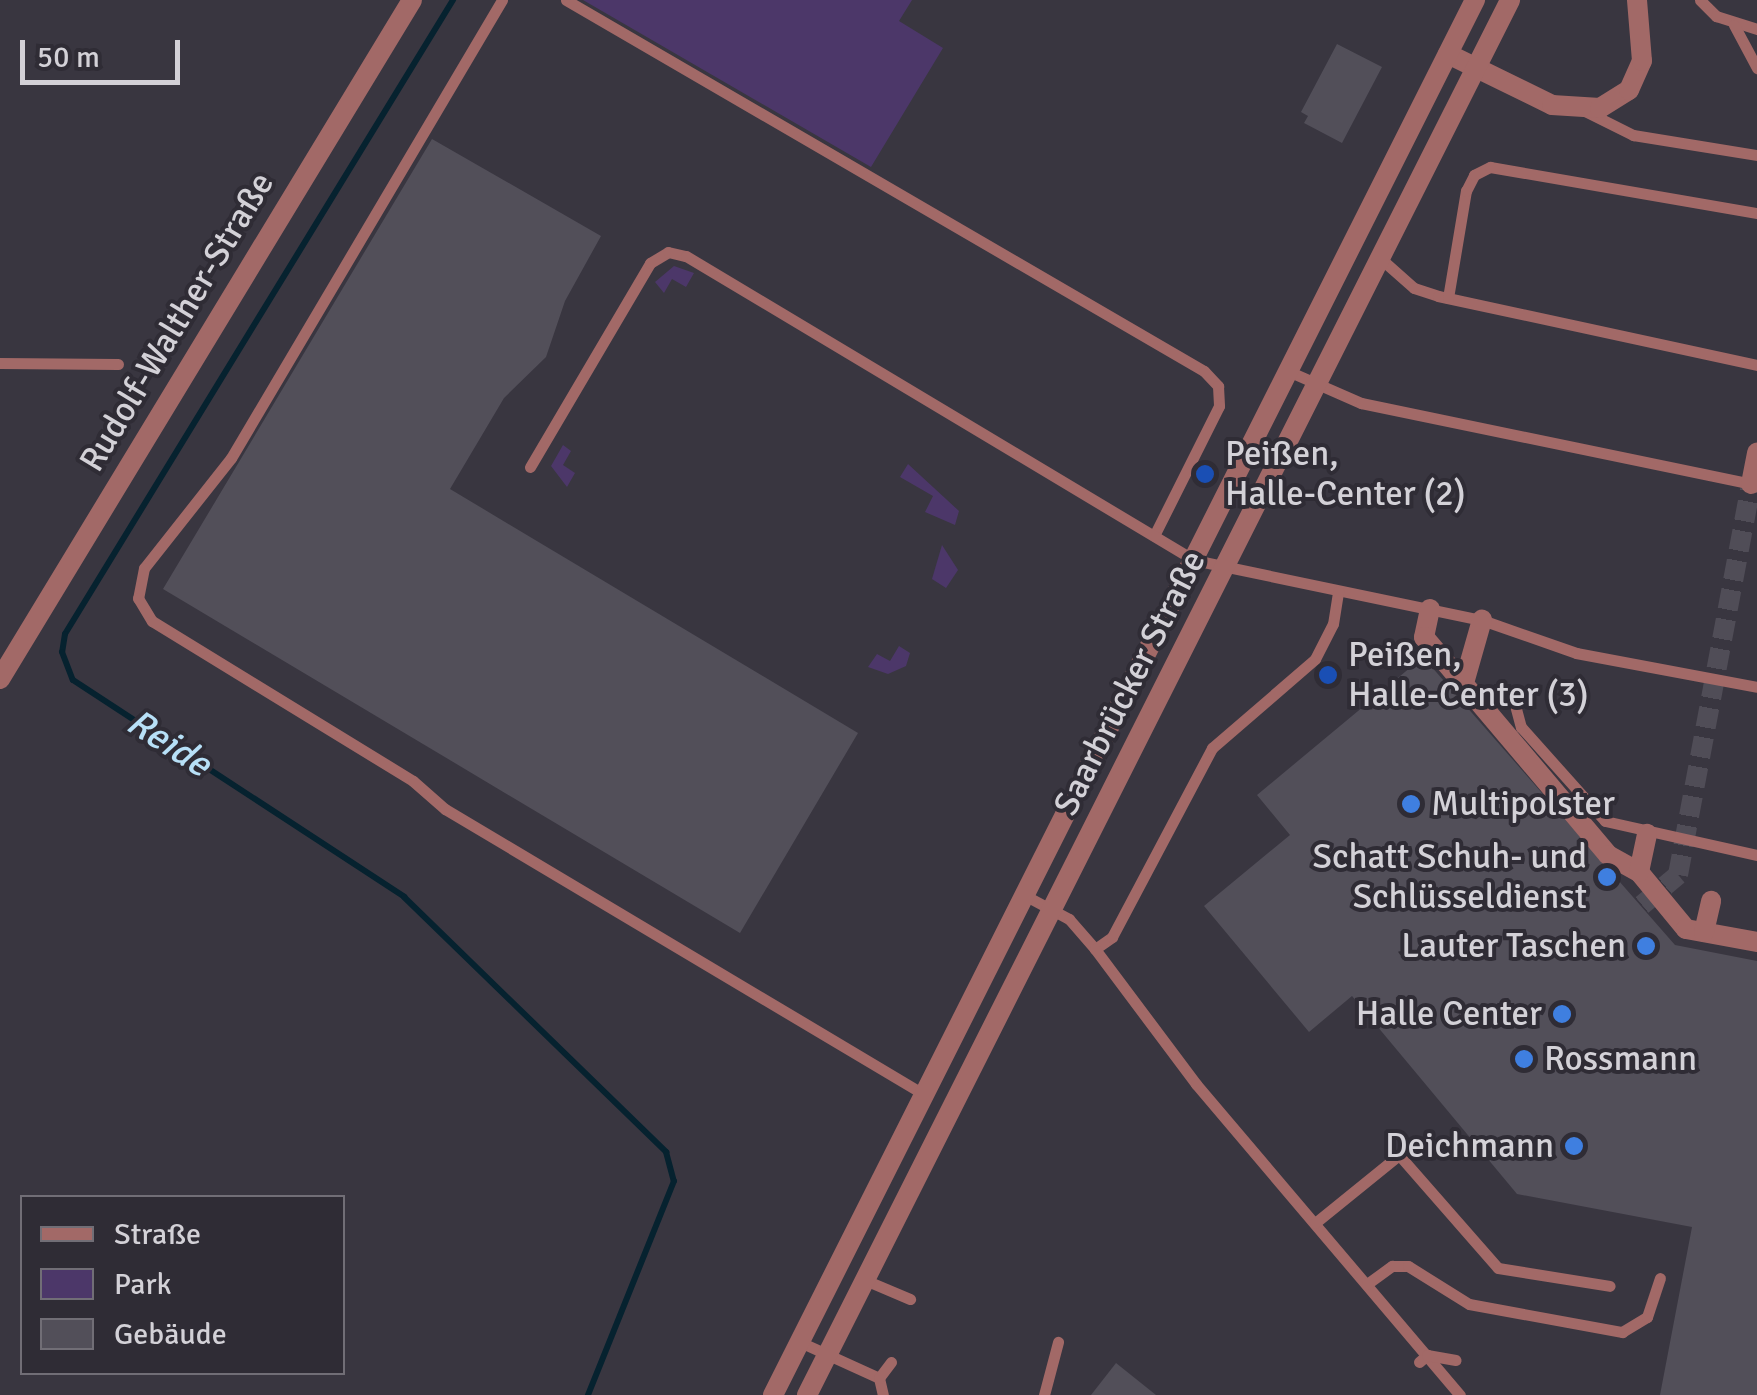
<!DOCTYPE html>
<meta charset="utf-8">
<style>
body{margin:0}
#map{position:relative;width:1757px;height:1395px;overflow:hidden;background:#393640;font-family:Signika,sans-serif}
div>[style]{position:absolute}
.green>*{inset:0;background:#4c3769}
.stream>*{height:6px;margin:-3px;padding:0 3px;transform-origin:3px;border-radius:3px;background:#06222f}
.building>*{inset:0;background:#524f59}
.street-tunnel>*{height:20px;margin-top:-10px;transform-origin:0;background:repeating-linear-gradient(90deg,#504d57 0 20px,transparent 0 30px)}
.lane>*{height:11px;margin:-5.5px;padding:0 5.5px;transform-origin:5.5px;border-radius:5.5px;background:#a26967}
.street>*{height:20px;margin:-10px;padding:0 10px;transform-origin:10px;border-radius:10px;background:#a26967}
.dots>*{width:28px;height:28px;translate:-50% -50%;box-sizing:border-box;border:5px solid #2f2c35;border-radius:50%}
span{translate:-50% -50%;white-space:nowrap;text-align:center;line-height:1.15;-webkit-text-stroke:8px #2f2c35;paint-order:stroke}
.street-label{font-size:35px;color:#d3d1d7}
.poi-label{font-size:35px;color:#d3d1d7}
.left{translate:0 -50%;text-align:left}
.right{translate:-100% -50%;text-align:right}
.water-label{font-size:38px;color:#b7e0f7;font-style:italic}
.legend{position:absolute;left:20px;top:1195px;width:325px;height:180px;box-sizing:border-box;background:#2f2c35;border:2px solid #716e76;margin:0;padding:12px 18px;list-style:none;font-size:30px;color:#d3d1d7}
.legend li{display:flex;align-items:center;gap:20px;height:50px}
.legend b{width:50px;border:2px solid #716e76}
.scale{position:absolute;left:20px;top:40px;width:160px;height:45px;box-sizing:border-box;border:5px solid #d3d1d7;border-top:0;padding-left:12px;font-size:30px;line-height:35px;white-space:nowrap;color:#d3d1d7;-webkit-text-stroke:8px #2f2c35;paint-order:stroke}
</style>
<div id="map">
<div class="green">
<i style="clip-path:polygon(583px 0,912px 0,899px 21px,943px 48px,871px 167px)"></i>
<i style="clip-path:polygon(674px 266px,694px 273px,686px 287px,672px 279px,664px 293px,655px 282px)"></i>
<i style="clip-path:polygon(563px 445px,571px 451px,563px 465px,575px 473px,567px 487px,551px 466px)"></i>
<i style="clip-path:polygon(908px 464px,959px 511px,955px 525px,925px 512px,933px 496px,900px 477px)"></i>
<i style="clip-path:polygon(942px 545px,958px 570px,946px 588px,932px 579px)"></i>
<i style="clip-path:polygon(899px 646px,910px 653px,906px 666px,888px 674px,868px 667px,877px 654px,890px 661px)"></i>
</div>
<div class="stream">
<i style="left:453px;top:0;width:743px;rotate:121.47deg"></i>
<i style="left:65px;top:634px;width:18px;rotate:99deg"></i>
<i style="left:62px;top:652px;width:30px;rotate:69deg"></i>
<i style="left:73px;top:680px;width:396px;rotate:33.2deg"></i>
<i style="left:404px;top:897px;width:366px;rotate:44.2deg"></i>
<i style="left:666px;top:1152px;width:30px;rotate:75deg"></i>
<i style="left:674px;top:1181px;width:231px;rotate:111.9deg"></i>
</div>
<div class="building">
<i style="clip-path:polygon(1337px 44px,1382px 67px,1342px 143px,1304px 123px,1308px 116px,1301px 112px)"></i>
<i style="clip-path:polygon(432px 139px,601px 236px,565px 301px,546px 357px,504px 398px,450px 489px,858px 733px,740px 933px,163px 589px)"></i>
<i style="clip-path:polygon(1423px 657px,1675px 945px,1757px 961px,1757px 1395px,1660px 1395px,1692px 1227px,1517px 1194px,1352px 996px,1309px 1032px,1204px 906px,1290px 835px,1257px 795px)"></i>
<i style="clip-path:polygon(1116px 1363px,1156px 1395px,1091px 1395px)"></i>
</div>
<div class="street-tunnel">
<i style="left:1642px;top:905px;width:47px;rotate:-39.8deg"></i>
<i style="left:1678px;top:875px;width:398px;rotate:-79.4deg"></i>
</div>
<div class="lane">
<i style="left:502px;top:0;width:532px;rotate:120.61deg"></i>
<i style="left:231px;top:458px;width:140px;rotate:128.3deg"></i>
<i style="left:144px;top:568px;width:31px;rotate:101deg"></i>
<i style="left:138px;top:598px;width:27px;rotate:59deg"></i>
<i style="left:152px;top:621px;width:306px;rotate:31.5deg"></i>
<i style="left:413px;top:781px;width:43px;rotate:41.2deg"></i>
<i style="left:445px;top:809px;width:559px;rotate:30.79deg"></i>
<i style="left:566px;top:0;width:738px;rotate:30.18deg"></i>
<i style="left:1204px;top:371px;width:21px;rotate:47deg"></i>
<i style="left:1218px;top:386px;width:20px;rotate:87deg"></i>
<i style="left:1219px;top:406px;width:145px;rotate:116.6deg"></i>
<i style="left:1700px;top:0;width:23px;rotate:45deg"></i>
<i style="left:1716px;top:16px;width:43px;rotate:17.6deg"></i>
<i style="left:1734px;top:25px;width:49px;rotate:61.9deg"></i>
<i style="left:1585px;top:111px;width:54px;rotate:26.6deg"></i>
<i style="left:1633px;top:135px;width:126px;rotate:9.2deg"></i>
<i style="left:1380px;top:258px;width:45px;rotate:41.4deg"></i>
<i style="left:1414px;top:288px;width:25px;rotate:18deg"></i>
<i style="left:1438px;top:296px;width:326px;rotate:12.2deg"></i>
<i style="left:1448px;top:298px;width:109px;rotate:-80.5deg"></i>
<i style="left:1466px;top:191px;width:18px;rotate:-63deg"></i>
<i style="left:1474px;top:175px;width:18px;rotate:-27deg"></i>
<i style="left:1490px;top:167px;width:271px;rotate:9.8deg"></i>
<i style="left:0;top:363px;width:118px;rotate:0.5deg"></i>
<i style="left:1288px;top:371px;width:80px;rotate:23.7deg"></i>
<i style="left:1361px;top:403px;width:400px;rotate:11.7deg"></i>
<i style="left:530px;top:467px;width:237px;rotate:-59.5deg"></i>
<i style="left:650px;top:263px;width:21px;rotate:-31deg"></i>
<i style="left:668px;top:252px;width:18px;rotate:13deg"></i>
<i style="left:686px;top:256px;width:592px;rotate:30.9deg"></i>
<i style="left:1194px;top:560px;width:294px;rotate:11.8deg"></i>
<i style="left:1482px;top:620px;width:100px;rotate:19.3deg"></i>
<i style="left:1576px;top:653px;width:184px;rotate:10.6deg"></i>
<i style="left:1515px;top:705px;width:23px;rotate:75deg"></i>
<i style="left:1521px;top:727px;width:126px;rotate:48.2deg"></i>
<i style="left:1605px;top:821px;width:156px;rotate:12.6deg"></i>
<i style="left:1026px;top:896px;width:49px;rotate:28.1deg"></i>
<i style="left:1069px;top:919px;width:40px;rotate:49deg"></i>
<i style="left:1095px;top:949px;width:21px;rotate:-35deg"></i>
<i style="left:1112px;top:937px;width:214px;rotate:-62.1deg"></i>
<i style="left:1212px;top:748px;width:136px;rotate:-40.8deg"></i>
<i style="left:1315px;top:659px;width:39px;rotate:-63deg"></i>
<i style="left:1333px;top:624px;width:33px;rotate:-81deg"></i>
<i style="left:1095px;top:949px;width:169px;rotate:53.2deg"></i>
<i style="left:1196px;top:1084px;width:408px;rotate:49.7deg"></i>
<i style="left:1315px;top:1223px;width:108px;rotate:-39deg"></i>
<i style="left:1399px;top:1155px;width:150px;rotate:48.8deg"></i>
<i style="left:1498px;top:1268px;width:113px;rotate:9.1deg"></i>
<i style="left:865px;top:1280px;width:49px;rotate:22.9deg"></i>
<i style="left:1367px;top:1284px;width:31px;rotate:-36deg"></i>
<i style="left:1392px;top:1266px;width:16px"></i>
<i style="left:1408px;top:1266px;width:72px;rotate:31.9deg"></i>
<i style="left:1469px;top:1304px;width:156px;rotate:10.4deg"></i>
<i style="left:1622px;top:1332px;width:29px;rotate:-31deg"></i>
<i style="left:1647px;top:1317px;width:41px;rotate:-71.6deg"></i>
<i style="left:800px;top:1342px;width:87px;rotate:24.5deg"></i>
<i style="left:879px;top:1378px;width:17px;rotate:77deg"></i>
<i style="left:1419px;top:1362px;width:11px;rotate:-41deg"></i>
<i style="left:1427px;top:1355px;width:29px;rotate:10deg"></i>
<i style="left:879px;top:1378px;width:20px;rotate:-53deg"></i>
<i style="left:1044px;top:1395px;width:55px;rotate:-75.2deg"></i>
</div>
<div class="street">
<i style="left:1448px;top:54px;width:116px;rotate:26.1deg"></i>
<i style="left:1552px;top:105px;width:48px;rotate:3.6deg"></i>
<i style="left:1600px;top:108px;width:34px;rotate:-32deg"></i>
<i style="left:1629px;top:90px;width:32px;rotate:-66deg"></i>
<i style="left:1642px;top:61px;width:61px;rotate:-94.7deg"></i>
<i style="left:1751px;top:484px;width:32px;rotate:-79deg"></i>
<i style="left:1430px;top:609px;width:29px;rotate:102deg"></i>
<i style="left:1424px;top:637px;width:285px;rotate:49.8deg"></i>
<i style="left:1608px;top:855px;width:35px;rotate:29deg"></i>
<i style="left:1639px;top:872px;width:74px;rotate:50.5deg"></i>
<i style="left:1686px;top:929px;width:72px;rotate:10.4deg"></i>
<i style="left:0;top:679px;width:794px;rotate:-58.75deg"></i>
<i style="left:1464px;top:683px;width:66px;rotate:-74.1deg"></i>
<i style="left:1639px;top:872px;width:39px;rotate:-78deg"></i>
<i style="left:1704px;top:932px;width:32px;rotate:-77deg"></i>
<i style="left:773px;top:1395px;width:1562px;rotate:-63.29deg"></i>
<i style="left:807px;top:1395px;width:1562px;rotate:-63.25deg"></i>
</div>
<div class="dots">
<i style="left:1205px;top:474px;background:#1a4fb4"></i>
<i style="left:1328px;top:675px;background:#1a4fb4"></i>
<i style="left:1411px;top:804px;background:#3f7fe0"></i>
<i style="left:1607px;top:877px;background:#3f7fe0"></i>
<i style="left:1646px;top:946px;background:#3f7fe0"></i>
<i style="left:1562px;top:1014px;background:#3f7fe0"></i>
<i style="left:1524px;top:1059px;background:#3f7fe0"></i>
<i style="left:1574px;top:1146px;background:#3f7fe0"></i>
</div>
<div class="street-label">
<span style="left:177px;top:322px;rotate:-59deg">Rudolf-Walther-Straße</span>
<span style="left:1130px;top:683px;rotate:-63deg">Saarbrücker Straße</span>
</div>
<div class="poi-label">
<span class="left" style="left:1225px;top:474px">Peißen,<br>Halle-Center (2)</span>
<span class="left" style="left:1348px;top:675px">Peißen,<br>Halle-Center (3)</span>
<span class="left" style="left:1431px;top:804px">Multipolster</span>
<span class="right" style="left:1587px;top:877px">Schatt Schuh- und<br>Schlüsseldienst</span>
<span class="right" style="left:1626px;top:946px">Lauter Taschen</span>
<span class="right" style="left:1542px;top:1014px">Halle Center</span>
<span class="left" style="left:1544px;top:1059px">Rossmann</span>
<span class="right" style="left:1554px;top:1146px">Deichmann</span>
</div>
<div class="water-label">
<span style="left:169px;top:743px;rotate:33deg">Reide</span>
</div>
<ul class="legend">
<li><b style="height:12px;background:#a26967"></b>Straße</li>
<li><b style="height:28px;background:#4c3769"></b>Park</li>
<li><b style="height:28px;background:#524f59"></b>Gebäude</li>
</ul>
<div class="scale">50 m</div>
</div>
